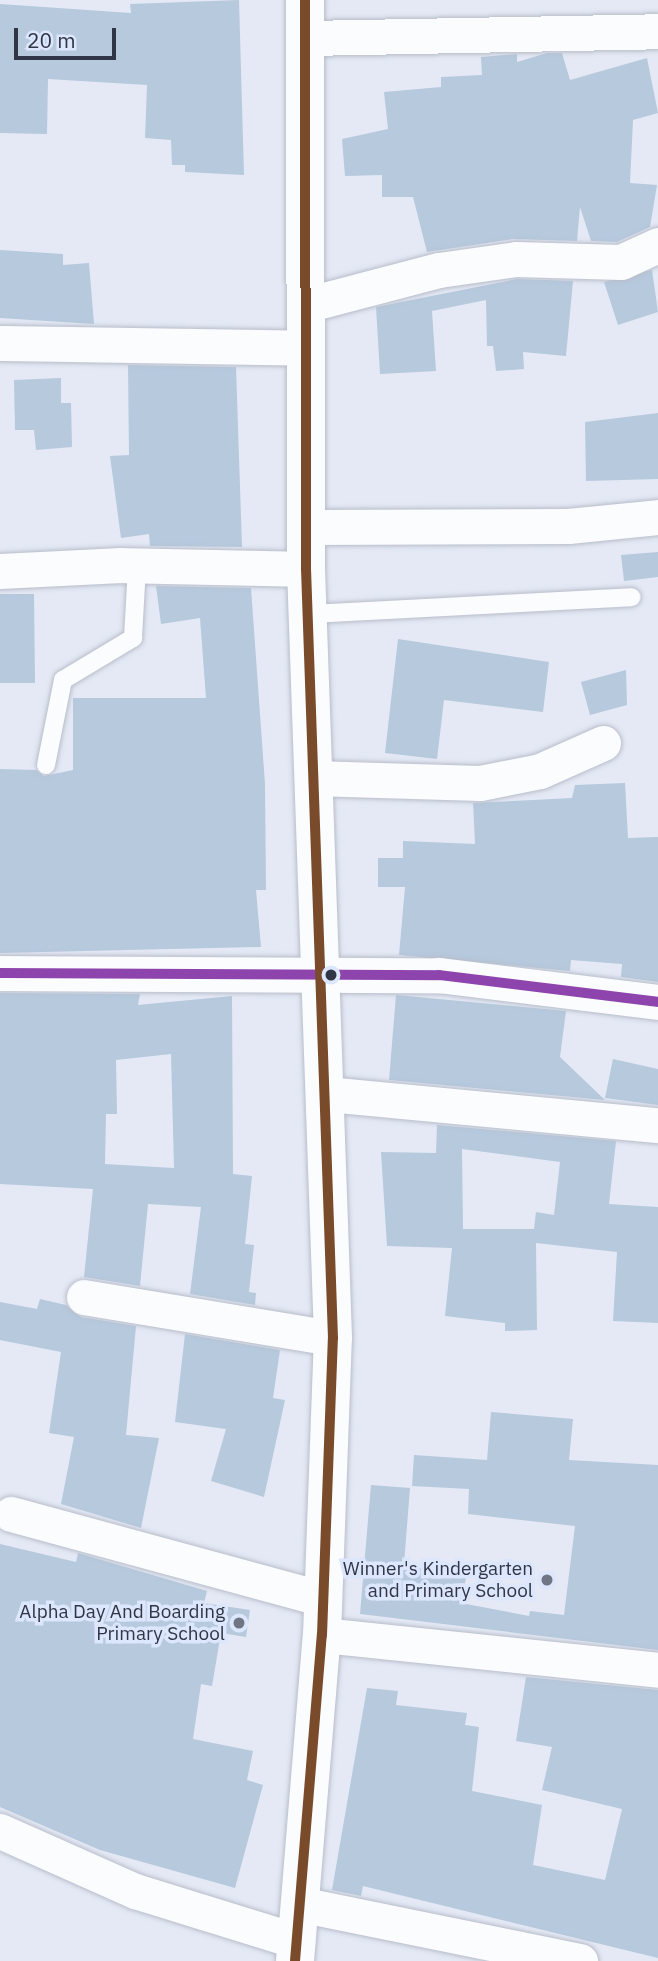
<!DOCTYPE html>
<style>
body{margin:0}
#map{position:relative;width:658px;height:1961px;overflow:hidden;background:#e4e9f5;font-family:"IBM Plex Sans",sans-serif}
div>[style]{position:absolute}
.building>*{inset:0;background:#b6c9dd}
.roads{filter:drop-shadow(0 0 2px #b8bdca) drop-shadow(0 0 2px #b8bdca)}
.service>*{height:18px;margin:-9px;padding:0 9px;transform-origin:9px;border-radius:9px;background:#fbfcfe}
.minor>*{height:35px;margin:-17.5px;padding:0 17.5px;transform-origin:17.5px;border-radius:17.5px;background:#fbfcfe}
.secondary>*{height:38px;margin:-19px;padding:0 19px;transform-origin:19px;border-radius:19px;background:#fbfcfe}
.bus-1>*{height:10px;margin:-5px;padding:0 5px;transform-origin:5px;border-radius:5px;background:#8e44ad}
.bus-2>*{height:10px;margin:-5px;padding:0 5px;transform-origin:5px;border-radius:5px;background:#7a4b2a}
.dots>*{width:19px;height:19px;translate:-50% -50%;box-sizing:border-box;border:4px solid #dce6fd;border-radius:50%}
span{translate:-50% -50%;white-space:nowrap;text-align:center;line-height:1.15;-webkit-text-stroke:7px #dce6fd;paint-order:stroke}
.poi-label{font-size:19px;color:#303645}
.right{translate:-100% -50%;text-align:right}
.scale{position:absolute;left:14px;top:28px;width:102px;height:32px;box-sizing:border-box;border:4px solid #303645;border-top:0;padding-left:9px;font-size:21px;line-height:24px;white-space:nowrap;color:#303645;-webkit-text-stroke:5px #dce6fd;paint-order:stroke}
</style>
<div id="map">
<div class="building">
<i style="clip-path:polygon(239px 0,244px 175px,185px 172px,185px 165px,172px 165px,171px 140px,145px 138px,147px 85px,48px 79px,47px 134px,0 133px,0 4px,131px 13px,130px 4px)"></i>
<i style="clip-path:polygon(547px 53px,562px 53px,570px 80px,647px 58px,658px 113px,633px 120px,630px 183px,657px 185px,650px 227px,617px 242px,591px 241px,580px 207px,577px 241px,513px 239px,427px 252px,413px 197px,382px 197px,382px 175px,345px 176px,342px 139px,388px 129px,384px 92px,441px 87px,441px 77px,482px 75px,481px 57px,517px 54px,517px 62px)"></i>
<i style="clip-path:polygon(0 250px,63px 254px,63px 265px,89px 263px,94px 324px,0 318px)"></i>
<i style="clip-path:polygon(652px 270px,658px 312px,618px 325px,604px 282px)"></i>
<i style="clip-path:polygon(517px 279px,573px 281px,566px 356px,523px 352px,524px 369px,496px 371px,493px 346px,487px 346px,486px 300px,432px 311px,436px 371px,380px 374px,376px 307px)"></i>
<i style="clip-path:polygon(128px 365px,236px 367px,242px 547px,150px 546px,149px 534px,121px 538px,110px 456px,129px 455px)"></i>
<i style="clip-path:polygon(61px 378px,61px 403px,71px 403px,72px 447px,36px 450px,34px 430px,15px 430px,14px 380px)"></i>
<i style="clip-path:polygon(658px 413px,658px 479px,586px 481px,585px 422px)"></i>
<i style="clip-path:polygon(658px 552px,658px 577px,624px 581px,621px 555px)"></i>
<i style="clip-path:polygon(156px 586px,251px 588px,265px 784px,266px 890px,256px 890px,261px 947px,0 953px,0 769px,36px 770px,44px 776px,73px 770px,73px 698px,206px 698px,200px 618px,161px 624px)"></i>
<i style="clip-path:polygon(0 594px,34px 594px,35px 683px,0 683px)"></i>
<i style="clip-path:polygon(398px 639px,549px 662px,543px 712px,444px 700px,437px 759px,385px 753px)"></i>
<i style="clip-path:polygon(626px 670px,627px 705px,590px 715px,581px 682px)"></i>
<i style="clip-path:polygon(625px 783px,628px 838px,658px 837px,658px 982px,621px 977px,622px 964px,571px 960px,570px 971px,399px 955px,405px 887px,378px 887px,378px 858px,403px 858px,403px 841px,475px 844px,473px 803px,572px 798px,575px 785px)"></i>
<i style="clip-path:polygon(evenodd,0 993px,140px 994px,138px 1005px,232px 996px,233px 1174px,252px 1176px,245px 1244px,254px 1245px,249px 1292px,256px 1293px,255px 1305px,190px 1294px,201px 1207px,148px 1204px,140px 1286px,84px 1277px,93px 1189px,0 1184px,0 993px,171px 1054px,174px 1168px,105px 1164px,106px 1114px,117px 1114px,116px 1060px,171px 1054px)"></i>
<i style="clip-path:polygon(396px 995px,566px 1011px,560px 1057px,605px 1100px,389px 1080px)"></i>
<i style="clip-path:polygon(613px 1059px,658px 1069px,658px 1105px,605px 1098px)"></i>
<i style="clip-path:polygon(evenodd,437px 1125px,616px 1141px,609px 1204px,658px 1207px,658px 1323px,613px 1321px,617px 1252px,536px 1243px,537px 1330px,505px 1331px,505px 1323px,445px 1316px,452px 1248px,387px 1246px,381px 1152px,436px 1153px,437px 1125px,462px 1149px,560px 1162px,554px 1215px,536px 1212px,534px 1229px,463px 1229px,462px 1149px)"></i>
<i style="clip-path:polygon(40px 1299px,66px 1305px,81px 1317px,136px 1326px,126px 1435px,159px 1438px,141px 1528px,61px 1504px,74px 1437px,49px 1433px,61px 1352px,0 1340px,0 1302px,37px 1309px)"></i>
<i style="clip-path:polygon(185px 1334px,280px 1350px,273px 1398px,285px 1400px,264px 1497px,211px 1481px,226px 1429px,175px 1422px)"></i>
<i style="clip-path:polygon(491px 1412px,573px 1419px,569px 1460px,658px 1465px,658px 1650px,360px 1614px,371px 1485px,410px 1488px,404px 1564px,466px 1578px,461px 1603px,529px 1616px,530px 1611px,564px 1615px,575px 1526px,468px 1514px,469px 1489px,412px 1486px,414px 1455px,487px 1460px)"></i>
<i style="clip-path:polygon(0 1544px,76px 1562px,78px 1553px,207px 1591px,204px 1603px,250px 1610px,246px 1637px,221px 1633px,212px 1686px,201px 1684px,193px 1739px,253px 1751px,247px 1780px,263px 1785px,235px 1888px,100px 1850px,0 1807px)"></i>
<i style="clip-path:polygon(526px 1677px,658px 1690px,658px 1958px,363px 1886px,361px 1896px,332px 1890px,367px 1688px,398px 1691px,396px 1705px,467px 1713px,465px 1725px,479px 1727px,472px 1791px,542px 1805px,533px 1865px,605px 1880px,622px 1809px,542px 1790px,552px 1747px,516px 1741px)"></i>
</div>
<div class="roads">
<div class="service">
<i style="left:310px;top:614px;width:322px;rotate:-3deg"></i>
<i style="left:46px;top:765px;width:87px;rotate:-78.7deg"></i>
<i style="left:63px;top:680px;width:82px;rotate:-31deg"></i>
<i style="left:133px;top:638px;width:72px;rotate:-86.8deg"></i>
</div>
<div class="minor">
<i style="left:307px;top:38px;width:351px;rotate:-1.1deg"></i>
<i style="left:309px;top:304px;width:134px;rotate:-14.7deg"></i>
<i style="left:439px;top:270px;width:78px;rotate:-8.1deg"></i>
<i style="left:516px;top:259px;width:105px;rotate:1.6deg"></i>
<i style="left:621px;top:262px;width:41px;rotate:-24.7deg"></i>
<i style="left:0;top:343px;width:307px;rotate:0.9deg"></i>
<i style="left:306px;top:527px;width:262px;rotate:-0.2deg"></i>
<i style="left:568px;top:526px;width:90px;rotate:-5.7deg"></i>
<i style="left:0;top:571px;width:121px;rotate:-2.8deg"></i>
<i style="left:121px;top:565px;width:185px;rotate:1.2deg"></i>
<i style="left:312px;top:778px;width:168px;rotate:1.7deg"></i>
<i style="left:480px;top:783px;width:61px;rotate:-11.3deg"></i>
<i style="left:540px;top:771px;width:69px;rotate:-24deg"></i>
<i style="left:0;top:973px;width:439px;rotate:0.3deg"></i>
<i style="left:439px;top:975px;width:221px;rotate:7deg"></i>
<i style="left:327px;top:1094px;width:332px;rotate:5.4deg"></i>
<i style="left:84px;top:1297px;width:252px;rotate:9.4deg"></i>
<i style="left:11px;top:1514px;width:324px;rotate:15.2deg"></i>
<i style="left:322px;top:1635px;width:338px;rotate:5.9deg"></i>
<i style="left:0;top:1831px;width:148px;rotate:24deg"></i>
<i style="left:135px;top:1891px;width:170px;rotate:17.2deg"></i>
<i style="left:299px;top:1904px;width:287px;rotate:11.5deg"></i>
</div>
<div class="secondary">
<i style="left:295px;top:1961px;width:327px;rotate:-85.3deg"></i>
<i style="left:322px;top:1635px;width:297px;rotate:-87.9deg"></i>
<i style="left:333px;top:1338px;width:769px;rotate:-92.01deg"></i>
<i style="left:306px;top:569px;width:569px;rotate:-90.1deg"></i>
</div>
</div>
<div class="bus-1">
<i style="left:0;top:973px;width:439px;rotate:0.3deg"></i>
<i style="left:439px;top:975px;width:221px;rotate:7deg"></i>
</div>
<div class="bus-2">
<i style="left:295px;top:1961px;width:327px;rotate:-85.3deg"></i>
<i style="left:322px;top:1635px;width:297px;rotate:-87.9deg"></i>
<i style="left:333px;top:1338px;width:769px;rotate:-92.01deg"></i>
<i style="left:306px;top:569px;width:569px;rotate:-90.1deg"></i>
</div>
<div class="dots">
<i style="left:331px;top:975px;background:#303645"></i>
<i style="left:547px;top:1580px;background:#6f7583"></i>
<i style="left:239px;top:1623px;background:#6f7583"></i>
</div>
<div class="poi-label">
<span class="right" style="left:533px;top:1580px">Winner's Kindergarten<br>and Primary School</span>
<span class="right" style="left:225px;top:1623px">Alpha Day And Boarding<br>Primary School</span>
</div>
<div class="scale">20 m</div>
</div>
